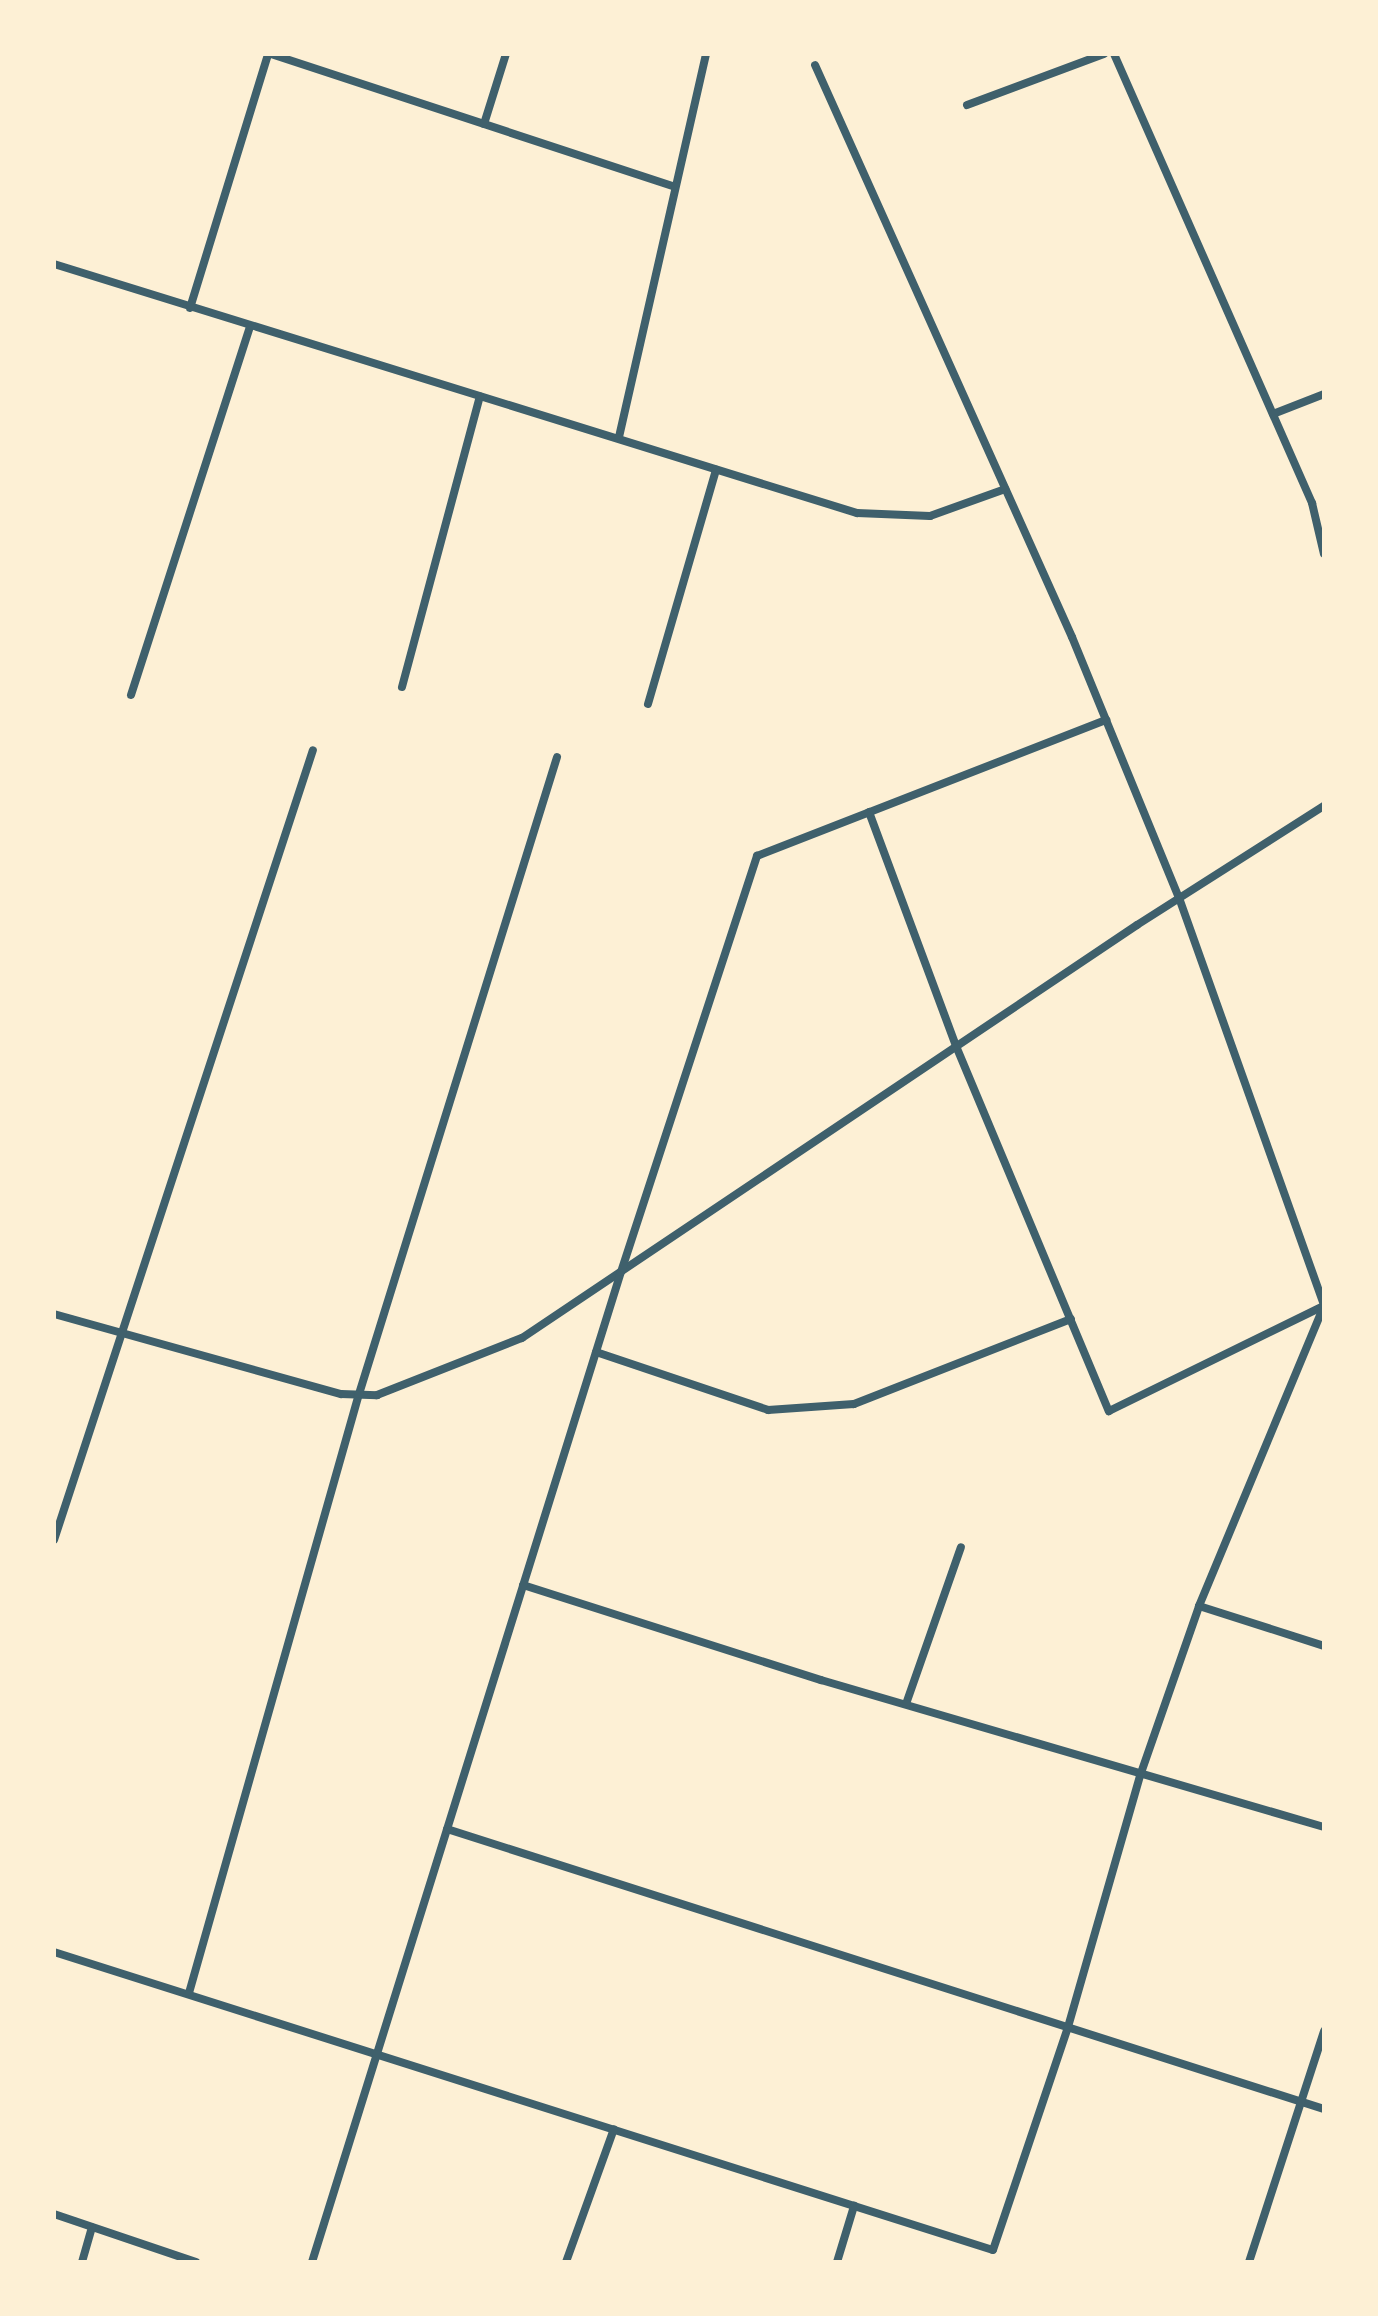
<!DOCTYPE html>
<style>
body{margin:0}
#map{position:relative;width:1378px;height:2316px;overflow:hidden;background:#fdf0d5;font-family:Figtree,sans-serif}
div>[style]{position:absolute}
.minor>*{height:8px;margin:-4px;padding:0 4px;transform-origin:4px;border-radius:4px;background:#3f606c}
span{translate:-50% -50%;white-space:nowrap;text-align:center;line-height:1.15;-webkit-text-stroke:6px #fdf0d5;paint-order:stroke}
.frame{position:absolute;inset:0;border:56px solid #fdf0d5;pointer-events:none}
</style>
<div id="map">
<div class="minor">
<i style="left:271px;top:54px;width:425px;rotate:18.2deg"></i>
<i style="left:1114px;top:54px;width:491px;rotate:66.2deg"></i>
<i style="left:1312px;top:503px;width:52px;rotate:76.8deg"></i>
<i style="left:967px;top:105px;width:146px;rotate:-20.4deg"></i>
<i style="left:484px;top:124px;width:73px;rotate:-72.6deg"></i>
<i style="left:54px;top:264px;width:841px;rotate:17.23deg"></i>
<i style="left:857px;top:513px;width:73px;rotate:2.4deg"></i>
<i style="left:930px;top:516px;width:80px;rotate:-19.8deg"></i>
<i style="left:190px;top:308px;width:266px;rotate:-72.9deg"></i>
<i style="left:1273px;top:414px;width:55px;rotate:-21.4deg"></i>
<i style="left:619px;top:437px;width:393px;rotate:-77.2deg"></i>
<i style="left:402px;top:687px;width:301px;rotate:-75deg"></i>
<i style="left:131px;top:695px;width:387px;rotate:-72.1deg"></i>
<i style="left:648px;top:704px;width:244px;rotate:-73.8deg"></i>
<i style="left:869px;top:812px;width:250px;rotate:69.6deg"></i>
<i style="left:956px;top:1046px;width:396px;rotate:67.3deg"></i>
<i style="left:1109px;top:1411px;width:238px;rotate:-26.1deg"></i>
<i style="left:54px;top:1314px;width:298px;rotate:15.6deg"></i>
<i style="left:341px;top:1394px;width:36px;rotate:2deg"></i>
<i style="left:377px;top:1395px;width:156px;rotate:-21.5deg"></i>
<i style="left:522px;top:1338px;width:741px;rotate:-33.88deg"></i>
<i style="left:1137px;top:925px;width:222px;rotate:-32.5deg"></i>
<i style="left:596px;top:1352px;width:182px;rotate:18.6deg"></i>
<i style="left:768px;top:1410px;width:86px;rotate:-4deg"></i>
<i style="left:854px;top:1404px;width:233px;rotate:-21.4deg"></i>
<i style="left:54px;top:1540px;width:831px;rotate:-71.85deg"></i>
<i style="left:523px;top:1585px;width:313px;rotate:17.7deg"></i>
<i style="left:821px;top:1680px;width:524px;rotate:16.29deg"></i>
<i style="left:1199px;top:1606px;width:131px;rotate:17.7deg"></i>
<i style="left:906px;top:1704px;width:166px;rotate:-70.7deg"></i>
<i style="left:447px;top:1829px;width:921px;rotate:17.71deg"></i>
<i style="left:54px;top:1952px;width:985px;rotate:17.61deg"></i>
<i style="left:993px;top:2250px;width:235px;rotate:-71.4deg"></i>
<i style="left:1068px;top:2027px;width:264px;rotate:-74deg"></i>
<i style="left:1141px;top:1773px;width:177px;rotate:-70.8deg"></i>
<i style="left:1199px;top:1606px;width:326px;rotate:-67.4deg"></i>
<i style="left:1324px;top:1305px;width:432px;rotate:-109.6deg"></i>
<i style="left:1179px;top:898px;width:282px;rotate:-112.3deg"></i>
<i style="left:1072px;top:637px;width:627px;rotate:-114.19deg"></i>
<i style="left:189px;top:1993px;width:623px;rotate:-74.16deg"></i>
<i style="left:359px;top:1394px;width:667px;rotate:-72.73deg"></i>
<i style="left:54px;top:2214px;width:150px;rotate:18.7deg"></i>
<i style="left:82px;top:2262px;width:36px;rotate:-74deg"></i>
<i style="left:312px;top:2262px;width:1037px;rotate:-72.67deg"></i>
<i style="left:621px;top:1272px;width:438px;rotate:-71.9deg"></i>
<i style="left:757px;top:856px;width:375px;rotate:-21.3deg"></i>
<i style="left:566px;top:2262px;width:141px;rotate:-70.2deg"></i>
<i style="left:837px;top:2262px;width:59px;rotate:-73.1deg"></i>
<i style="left:1249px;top:2262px;width:243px;rotate:-72deg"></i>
</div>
<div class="frame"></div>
</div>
